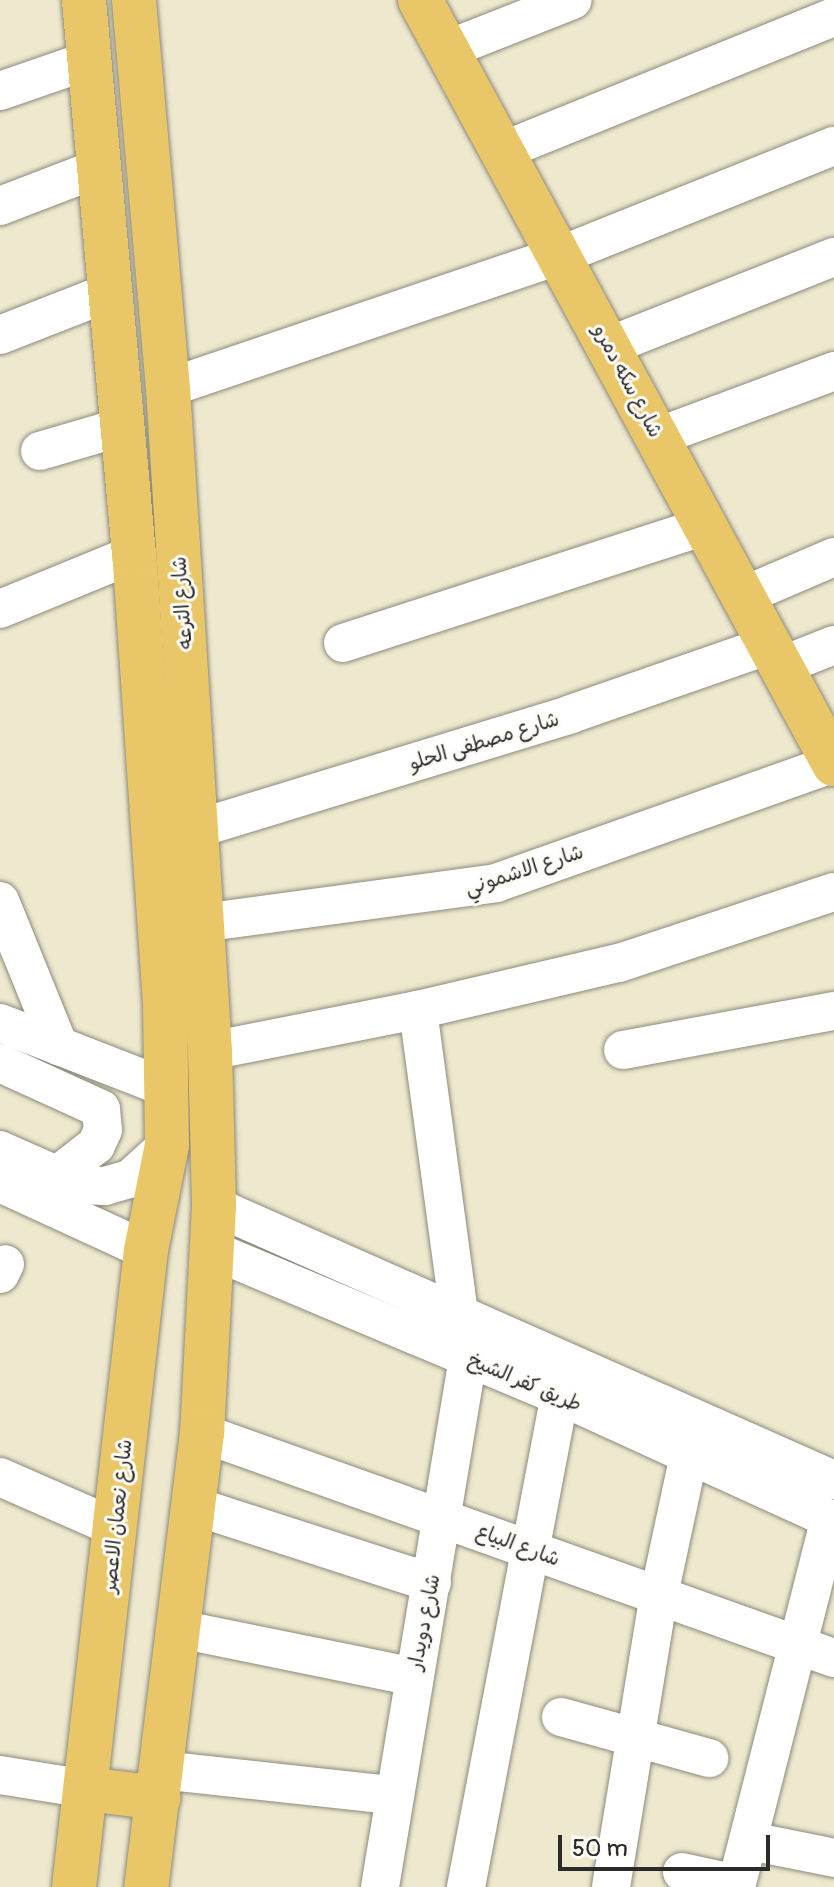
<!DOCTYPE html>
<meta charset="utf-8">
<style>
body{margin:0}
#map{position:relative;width:834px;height:1887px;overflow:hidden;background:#eee8ce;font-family:Pangolin,"Playpen Sans Arabic",sans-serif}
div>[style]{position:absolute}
.roads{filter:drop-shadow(0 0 2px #8c8a7c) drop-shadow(0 0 2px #8c8a7c)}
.minor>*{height:38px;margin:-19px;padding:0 19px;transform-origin:19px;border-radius:19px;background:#fff}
.major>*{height:44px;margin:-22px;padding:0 22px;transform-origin:22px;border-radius:22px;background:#e9c769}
span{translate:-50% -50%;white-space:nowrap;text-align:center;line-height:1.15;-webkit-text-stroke:6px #fdfcf7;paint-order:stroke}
.street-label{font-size:20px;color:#2b2b2b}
.scale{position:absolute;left:558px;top:1835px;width:212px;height:36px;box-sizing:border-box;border:4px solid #2b2b2b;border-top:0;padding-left:10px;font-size:24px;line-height:28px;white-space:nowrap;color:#2b2b2b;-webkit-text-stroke:6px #fdfcf7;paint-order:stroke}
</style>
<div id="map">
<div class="roads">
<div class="minor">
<i style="left:446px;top:50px;width:136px;rotate:-21.5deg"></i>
<i style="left:0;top:91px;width:95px;rotate:-19deg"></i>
<i style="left:502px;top:151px;width:358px;rotate:-22deg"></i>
<i style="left:0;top:206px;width:106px;rotate:-21deg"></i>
<i style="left:0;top:335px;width:118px;rotate:-21.4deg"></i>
<i style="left:609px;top:346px;width:242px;rotate:-21.6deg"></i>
<i style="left:168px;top:388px;width:415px;rotate:-18.7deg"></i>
<i style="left:561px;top:255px;width:294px;rotate:-21.8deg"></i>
<i style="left:657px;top:437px;width:189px;rotate:-20.4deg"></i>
<i style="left:40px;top:451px;width:85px;rotate:-16.3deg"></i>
<i style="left:743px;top:596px;width:99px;rotate:-23.2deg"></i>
<i style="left:0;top:609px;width:145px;rotate:-22.3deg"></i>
<i style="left:343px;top:643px;width:380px;rotate:-17.9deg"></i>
<i style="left:781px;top:666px;width:57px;rotate:-21.6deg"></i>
<i style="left:196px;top:829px;width:392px;rotate:-17deg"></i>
<i style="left:571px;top:714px;width:210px;rotate:-19.2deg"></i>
<i style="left:0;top:901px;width:157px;rotate:67.9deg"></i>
<i style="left:202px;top:923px;width:297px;rotate:-7.7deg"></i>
<i style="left:496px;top:883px;width:359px;rotate:-19.5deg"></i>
<i style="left:418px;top:1010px;width:308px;rotate:82.3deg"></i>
<i style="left:0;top:1023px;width:179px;rotate:21.3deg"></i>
<i style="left:623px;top:1050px;width:215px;rotate:-10.5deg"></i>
<i style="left:210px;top:1051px;width:212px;rotate:-11.2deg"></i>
<i style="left:418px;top:1010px;width:206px;rotate:-13.2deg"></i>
<i style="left:619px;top:963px;width:226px;rotate:-18.3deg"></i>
<i style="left:0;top:1063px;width:111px;rotate:24.5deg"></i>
<i style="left:101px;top:1109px;width:21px;rotate:85deg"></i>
<i style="left:103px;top:1130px;width:17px;rotate:115deg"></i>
<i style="left:96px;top:1145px;width:51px;rotate:142.2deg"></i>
<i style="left:0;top:1150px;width:86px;rotate:23.9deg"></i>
<i style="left:79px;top:1185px;width:26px;rotate:2deg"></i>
<i style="left:105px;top:1186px;width:26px;rotate:-16deg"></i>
<i style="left:130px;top:1179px;width:50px;rotate:-42.6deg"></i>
<i style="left:0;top:1183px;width:161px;rotate:24.7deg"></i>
<i style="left:214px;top:1206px;width:678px;rotate:23.84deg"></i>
<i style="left:212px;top:1250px;width:377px;rotate:22.8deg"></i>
<i style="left:560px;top:1396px;width:301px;rotate:24.5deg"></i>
<i style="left:0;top:1274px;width:11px;rotate:-63deg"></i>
<i style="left:202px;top:1433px;width:671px;rotate:19.6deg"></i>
<i style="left:0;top:1477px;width:127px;rotate:23.7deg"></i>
<i style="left:194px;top:1506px;width:250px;rotate:17.9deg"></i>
<i style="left:179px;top:1629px;width:240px;rotate:11.5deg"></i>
<i style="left:561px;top:1717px;width:154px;rotate:15.5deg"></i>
<i style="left:161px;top:1770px;width:232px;rotate:6.2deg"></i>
<i style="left:0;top:1775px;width:88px;rotate:9.1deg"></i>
<i style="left:750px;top:1841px;width:86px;rotate:11.4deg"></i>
<i style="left:682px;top:1872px;width:55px;rotate:12.5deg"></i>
<i style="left:380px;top:1887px;width:536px;rotate:-80.56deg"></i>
<i style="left:466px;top:1887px;width:500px;rotate:-79.2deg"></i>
<i style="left:611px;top:1887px;width:296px;rotate:-80.7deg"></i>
<i style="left:659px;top:1595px;width:143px;rotate:-77.9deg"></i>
<i style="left:736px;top:1887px;width:380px;rotate:-75.7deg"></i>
</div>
<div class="major">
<i style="left:134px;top:0;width:389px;rotate:85deg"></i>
<i style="left:168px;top:388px;width:664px;rotate:86.38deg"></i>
<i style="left:210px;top:1051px;width:155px;rotate:88.5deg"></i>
<i style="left:214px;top:1206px;width:227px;rotate:93deg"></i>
<i style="left:202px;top:1433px;width:457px;rotate:97deg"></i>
<i style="left:420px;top:0;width:869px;rotate:61.55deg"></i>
<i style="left:87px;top:1789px;width:72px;rotate:7.2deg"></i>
<i style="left:74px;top:1887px;width:641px;rotate:-83.55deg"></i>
<i style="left:146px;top:1250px;width:107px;rotate:-78.7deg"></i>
<i style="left:167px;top:1145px;width:141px;rotate:-90.8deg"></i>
<i style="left:165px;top:1004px;width:451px;rotate:-93.9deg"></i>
<i style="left:134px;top:554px;width:556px;rotate:-95.16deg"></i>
</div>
</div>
<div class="street-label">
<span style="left:628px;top:381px;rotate:62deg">شارع سكه دمرو</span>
<span style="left:182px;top:603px;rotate:-94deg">شارع الترعه</span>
<span style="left:484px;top:741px;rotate:-17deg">شارع مصطفى الحلو</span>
<span style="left:524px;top:870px;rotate:-18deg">شارع الاشموني</span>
<span style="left:525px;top:1382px;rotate:23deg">طريق كفر الشيخ</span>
<span style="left:117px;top:1516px;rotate:-84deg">شارع نعمان الاعصر</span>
<span style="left:518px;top:1545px;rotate:20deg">شارع البياع</span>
<span style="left:424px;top:1622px;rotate:-79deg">شارع دويدار</span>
</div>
<div class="scale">50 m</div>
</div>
